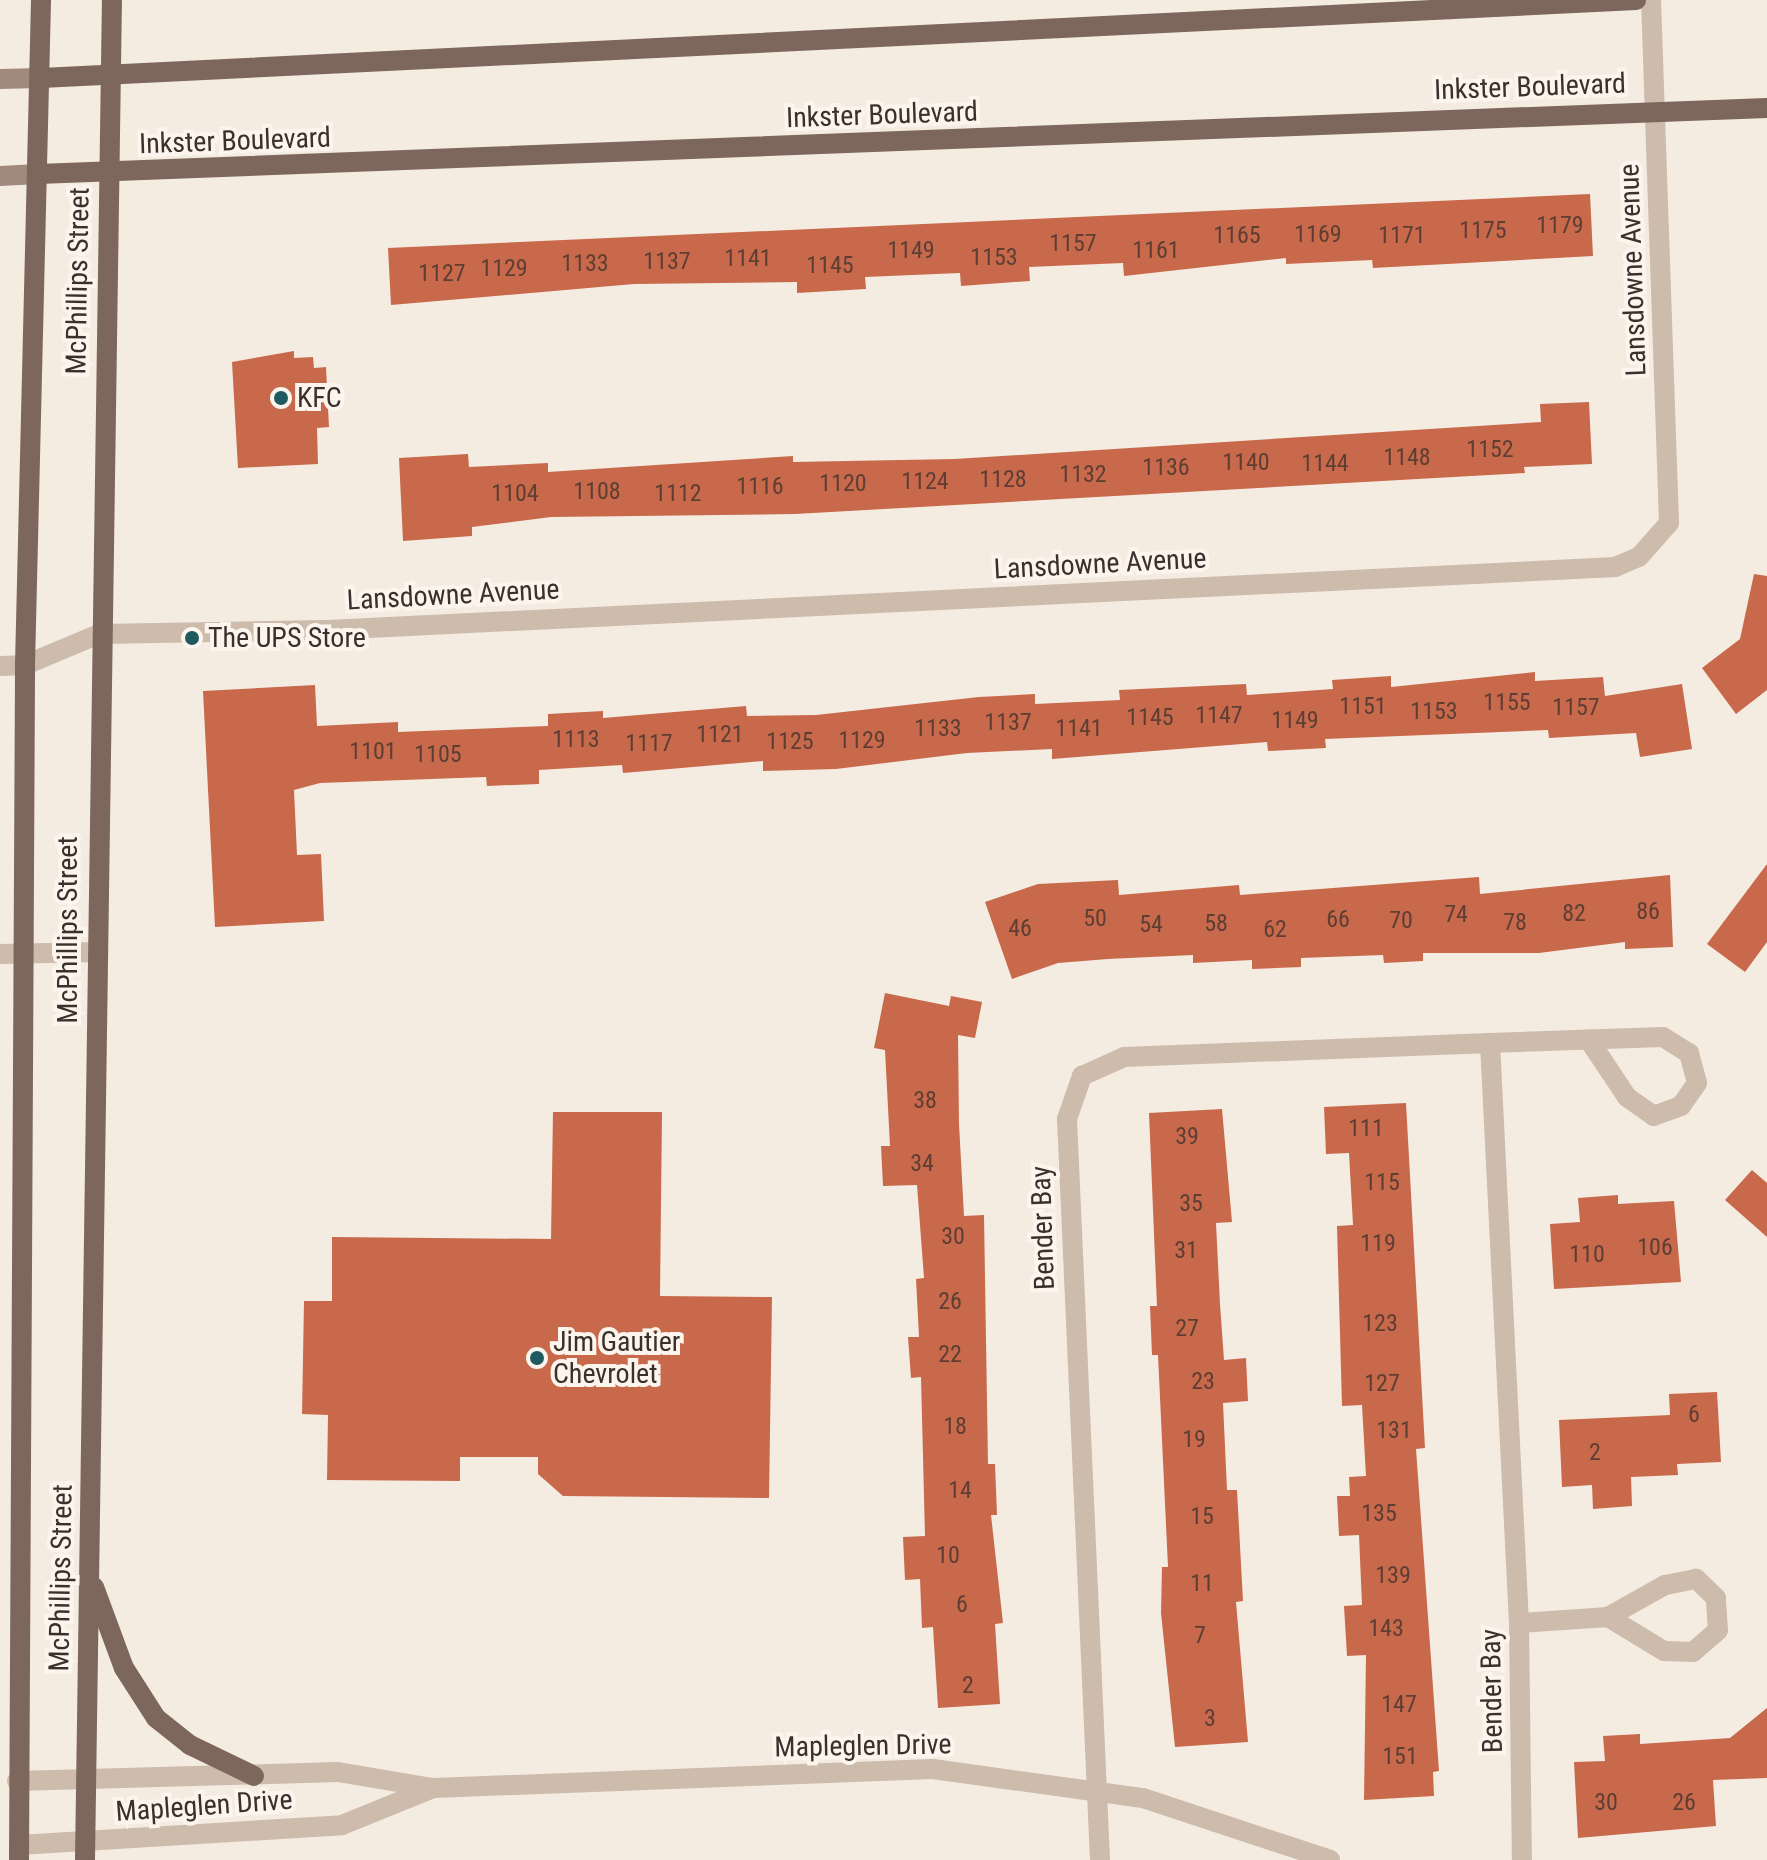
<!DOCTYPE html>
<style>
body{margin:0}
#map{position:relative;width:1767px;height:1860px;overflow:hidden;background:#f4ebe1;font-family:"Roboto Condensed",sans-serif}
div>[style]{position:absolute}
.building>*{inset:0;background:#c8694b}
.street>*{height:20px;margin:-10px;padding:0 10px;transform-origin:10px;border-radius:10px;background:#cdbbac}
.secondary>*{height:20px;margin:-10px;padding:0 10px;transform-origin:10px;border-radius:10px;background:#a18a7d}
.primary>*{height:20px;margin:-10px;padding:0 10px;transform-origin:10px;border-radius:10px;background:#7d675c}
.dots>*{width:22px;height:22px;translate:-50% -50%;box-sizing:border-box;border:4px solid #fbf5ee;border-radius:50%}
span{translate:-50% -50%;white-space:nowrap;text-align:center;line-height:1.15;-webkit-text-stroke:8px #fbf5ee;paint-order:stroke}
.number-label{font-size:24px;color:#5e3e33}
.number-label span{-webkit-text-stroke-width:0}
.street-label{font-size:28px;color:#3b302b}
.poi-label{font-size:28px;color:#3b302b}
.left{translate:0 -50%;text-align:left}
</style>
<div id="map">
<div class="building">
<i style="clip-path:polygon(1590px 194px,1593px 256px,1373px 268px,1372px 260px,1286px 264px,1286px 258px,1124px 276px,1123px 263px,1029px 267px,1030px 281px,961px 286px,960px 273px,865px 277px,866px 289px,797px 293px,797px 282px,634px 284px,391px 305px,388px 248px)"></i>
<i style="clip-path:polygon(294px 351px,294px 358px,313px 357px,314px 368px,326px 367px,329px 427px,317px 428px,318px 464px,238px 468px,232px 362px)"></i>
<i style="clip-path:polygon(1589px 402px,1592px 464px,1524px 467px,1525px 473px,795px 514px,551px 517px,472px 527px,472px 536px,403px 541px,399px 458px,468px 454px,469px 467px,548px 463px,548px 472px,793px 456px,793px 462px,955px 459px,1541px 422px,1540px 404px)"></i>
<i style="clip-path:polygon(1754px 574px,1767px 576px,1767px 690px,1736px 714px,1702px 668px,1740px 639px)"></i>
<i style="clip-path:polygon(1535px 672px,1535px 681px,1603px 677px,1605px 696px,1682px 684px,1692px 749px,1640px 757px,1636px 733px,1549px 738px,1548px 730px,1325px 739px,1326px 748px,1268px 751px,1267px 742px,1052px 759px,1052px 749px,967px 753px,836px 769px,763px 771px,763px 761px,623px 773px,622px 765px,539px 770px,539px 784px,487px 786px,486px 777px,320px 783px,294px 790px,297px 855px,321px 854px,324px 921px,215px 927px,203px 691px,315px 685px,317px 726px,398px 722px,398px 732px,548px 726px,548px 714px,603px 711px,603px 718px,746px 706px,747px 716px,816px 715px,979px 697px,1035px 694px,1035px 704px,1120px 700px,1119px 690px,1246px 684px,1247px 695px,1333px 689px,1332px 680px,1391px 676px,1391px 687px)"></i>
<i style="clip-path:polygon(1767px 864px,1767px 942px,1745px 972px,1707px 944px)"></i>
<i style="clip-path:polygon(1670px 875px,1673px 947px,1625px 949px,1625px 942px,1539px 953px,1423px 953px,1423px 961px,1384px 963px,1383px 955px,1301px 958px,1301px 967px,1252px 969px,1252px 960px,1193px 963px,1193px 955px,1108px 959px,1058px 963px,1012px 979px,985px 902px,1038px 884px,1118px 880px,1119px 895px,1239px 885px,1240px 895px,1479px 877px,1480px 894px)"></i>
<i style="clip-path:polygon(885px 993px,949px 1006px,951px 996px,982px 1002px,975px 1038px,958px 1035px,959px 1124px,964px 1216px,984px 1215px,988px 1464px,995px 1464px,997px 1515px,991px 1515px,1003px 1623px,995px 1624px,1000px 1704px,938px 1708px,933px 1627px,922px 1628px,920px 1579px,905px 1580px,903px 1537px,925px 1536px,921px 1377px,911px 1378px,908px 1337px,919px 1337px,916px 1279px,924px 1278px,917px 1185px,883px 1186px,881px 1146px,890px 1146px,885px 1050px,874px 1048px)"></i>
<i style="clip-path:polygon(1406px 1103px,1425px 1448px,1416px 1449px,1439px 1771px,1433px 1772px,1434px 1796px,1364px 1800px,1366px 1655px,1347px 1656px,1344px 1606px,1362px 1605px,1359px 1535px,1339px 1536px,1337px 1496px,1350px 1496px,1349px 1477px,1366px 1476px,1362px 1405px,1342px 1406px,1337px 1226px,1353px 1225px,1349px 1153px,1326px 1154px,1324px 1107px)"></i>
<i style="clip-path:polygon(1222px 1109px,1232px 1222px,1216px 1223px,1220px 1304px,1224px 1360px,1246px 1358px,1248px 1401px,1223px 1403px,1227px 1490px,1237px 1490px,1243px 1601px,1236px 1602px,1248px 1742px,1175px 1747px,1161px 1613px,1162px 1567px,1168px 1567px,1158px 1355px,1152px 1355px,1150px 1306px,1157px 1306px,1149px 1113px)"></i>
<i style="clip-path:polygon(553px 1112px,662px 1112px,660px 1296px,772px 1297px,769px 1498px,563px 1496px,538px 1474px,538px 1457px,460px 1457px,460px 1481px,327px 1480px,328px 1415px,302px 1414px,304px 1301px,332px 1301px,332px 1237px,551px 1239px)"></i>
<i style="clip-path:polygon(1752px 1170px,1767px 1183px,1767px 1237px,1725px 1200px)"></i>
<i style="clip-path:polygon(1618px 1195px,1618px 1204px,1674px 1201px,1681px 1282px,1554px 1289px,1550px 1224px,1580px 1222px,1578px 1198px)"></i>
<i style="clip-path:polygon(1717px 1392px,1721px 1462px,1677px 1464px,1678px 1475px,1631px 1477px,1632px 1506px,1593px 1509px,1592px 1485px,1562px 1487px,1559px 1420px,1670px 1415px,1669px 1394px)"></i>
<i style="clip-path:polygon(1767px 1708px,1767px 1778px,1713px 1780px,1716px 1826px,1578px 1838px,1574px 1762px,1605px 1761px,1603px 1736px,1640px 1734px,1640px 1744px,1730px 1738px)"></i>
</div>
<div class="street">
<i style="left:0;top:666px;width:25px;rotate:-2deg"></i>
<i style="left:25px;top:665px;width:80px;rotate:-22.7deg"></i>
<i style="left:99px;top:634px;width:229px;rotate:-1deg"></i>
<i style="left:328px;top:630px;width:1289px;rotate:-2.8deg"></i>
<i style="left:1615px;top:567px;width:26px;rotate:-23deg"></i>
<i style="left:1639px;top:557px;width:45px;rotate:-48.6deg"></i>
<i style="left:1669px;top:523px;width:523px;rotate:-91.97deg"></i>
<i style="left:0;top:954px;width:96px;rotate:-1.2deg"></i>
<i style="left:1490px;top:1043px;width:173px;rotate:-2deg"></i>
<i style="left:1663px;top:1037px;width:31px;rotate:32deg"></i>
<i style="left:1689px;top:1053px;width:31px;rotate:75deg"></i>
<i style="left:1697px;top:1083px;width:28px;rotate:125deg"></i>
<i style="left:1681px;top:1106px;width:29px;rotate:160deg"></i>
<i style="left:1654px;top:1116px;width:33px;rotate:-145deg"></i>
<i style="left:1627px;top:1097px;width:69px;rotate:-123.7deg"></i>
<i style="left:1519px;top:1623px;width:89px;rotate:-3.9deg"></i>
<i style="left:1608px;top:1617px;width:66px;rotate:31.3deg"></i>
<i style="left:1664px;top:1651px;width:29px;rotate:2deg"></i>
<i style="left:1693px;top:1652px;width:33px;rotate:-41deg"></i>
<i style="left:1718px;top:1630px;width:32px;rotate:-94deg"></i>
<i style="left:1716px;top:1598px;width:28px;rotate:-136deg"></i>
<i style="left:1696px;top:1579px;width:32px;rotate:169deg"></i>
<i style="left:1665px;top:1585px;width:65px;rotate:150.7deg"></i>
<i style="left:17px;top:1781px;width:321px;rotate:-1.6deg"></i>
<i style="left:338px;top:1772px;width:96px;rotate:9.6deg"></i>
<i style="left:433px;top:1788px;width:500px;rotate:-2.18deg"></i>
<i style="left:933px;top:1769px;width:212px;rotate:7.9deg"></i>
<i style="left:1143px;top:1798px;width:197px;rotate:18.3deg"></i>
<i style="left:19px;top:1845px;width:324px;rotate:-3.5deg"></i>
<i style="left:342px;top:1825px;width:98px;rotate:-22.1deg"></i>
<i style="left:1100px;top:1860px;width:742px;rotate:-92.55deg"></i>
<i style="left:1067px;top:1119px;width:46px;rotate:-70.8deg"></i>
<i style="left:1082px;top:1076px;width:46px;rotate:-24.3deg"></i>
<i style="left:1124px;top:1057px;width:366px;rotate:-2.2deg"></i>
<i style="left:1490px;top:1043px;width:581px;rotate:87.14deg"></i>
<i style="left:1519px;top:1623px;width:237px;rotate:89.3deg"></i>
</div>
<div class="secondary">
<i style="left:0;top:79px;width:41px;rotate:-1.4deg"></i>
<i style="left:0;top:176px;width:38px;rotate:-3deg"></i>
</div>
<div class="primary">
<i style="left:41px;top:78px;width:1597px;rotate:-2.8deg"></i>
<i style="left:38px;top:174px;width:1730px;rotate:-2.19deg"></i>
<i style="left:94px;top:1587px;width:86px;rotate:69.7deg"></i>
<i style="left:124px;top:1668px;width:59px;rotate:57.4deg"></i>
<i style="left:156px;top:1718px;width:43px;rotate:38.5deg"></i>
<i style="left:190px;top:1745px;width:71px;rotate:25.8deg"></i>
<i style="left:19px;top:1860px;width:1195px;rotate:-89.71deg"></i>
<i style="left:25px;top:665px;width:665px;rotate:-88.62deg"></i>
<i style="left:85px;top:1860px;width:1860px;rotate:-89.17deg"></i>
</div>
<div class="dots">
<i style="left:281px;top:398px;background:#1f5a5e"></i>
<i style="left:192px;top:638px;background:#1f5a5e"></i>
<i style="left:537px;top:1358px;background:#1f5a5e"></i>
</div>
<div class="number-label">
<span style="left:1560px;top:226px">1179</span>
<span style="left:1483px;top:231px">1175</span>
<span style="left:1318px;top:235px">1169</span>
<span style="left:1237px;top:236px">1165</span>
<span style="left:1402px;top:236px">1171</span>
<span style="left:1073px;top:244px">1157</span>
<span style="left:911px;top:251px">1149</span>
<span style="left:1156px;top:251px">1161</span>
<span style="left:994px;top:258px">1153</span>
<span style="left:748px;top:259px">1141</span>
<span style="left:667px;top:262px">1137</span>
<span style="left:585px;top:264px">1133</span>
<span style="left:830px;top:266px">1145</span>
<span style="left:504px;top:269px">1129</span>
<span style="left:442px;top:274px">1127</span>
<span style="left:1490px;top:450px">1152</span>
<span style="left:1407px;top:458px">1148</span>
<span style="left:1246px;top:463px">1140</span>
<span style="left:1325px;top:464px">1144</span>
<span style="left:1166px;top:468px">1136</span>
<span style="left:1083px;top:475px">1132</span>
<span style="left:1003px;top:480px">1128</span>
<span style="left:925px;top:482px">1124</span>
<span style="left:843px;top:484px">1120</span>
<span style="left:760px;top:487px">1116</span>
<span style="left:597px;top:492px">1108</span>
<span style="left:515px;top:494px">1104</span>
<span style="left:678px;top:494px">1112</span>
<span style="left:1507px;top:703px">1155</span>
<span style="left:1363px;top:707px">1151</span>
<span style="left:1576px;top:708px">1157</span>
<span style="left:1434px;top:712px">1153</span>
<span style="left:1219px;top:716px">1147</span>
<span style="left:1150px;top:718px">1145</span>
<span style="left:1295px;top:721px">1149</span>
<span style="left:1008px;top:723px">1137</span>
<span style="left:938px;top:729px">1133</span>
<span style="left:1079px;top:729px">1141</span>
<span style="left:720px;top:735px">1121</span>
<span style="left:576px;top:740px">1113</span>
<span style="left:862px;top:741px">1129</span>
<span style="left:790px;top:742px">1125</span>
<span style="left:649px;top:744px">1117</span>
<span style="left:373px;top:752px">1101</span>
<span style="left:438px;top:755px">1105</span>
<span style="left:1648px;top:912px">86</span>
<span style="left:1574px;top:914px">82</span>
<span style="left:1456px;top:915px">74</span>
<span style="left:1095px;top:919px">50</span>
<span style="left:1338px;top:920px">66</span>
<span style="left:1401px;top:921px">70</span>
<span style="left:1515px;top:923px">78</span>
<span style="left:1216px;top:924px">58</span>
<span style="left:1151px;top:925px">54</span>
<span style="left:1020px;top:929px">46</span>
<span style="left:1275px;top:930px">62</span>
<span style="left:925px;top:1101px">38</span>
<span style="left:1366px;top:1129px">111</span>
<span style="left:1187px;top:1137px">39</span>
<span style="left:922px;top:1164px">34</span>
<span style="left:1382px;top:1183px">115</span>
<span style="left:1191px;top:1204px">35</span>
<span style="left:953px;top:1237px">30</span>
<span style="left:1378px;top:1244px">119</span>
<span style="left:1655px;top:1248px">106</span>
<span style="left:1186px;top:1251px">31</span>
<span style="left:1587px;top:1255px">110</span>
<span style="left:950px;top:1302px">26</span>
<span style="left:1380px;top:1324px">123</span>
<span style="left:1187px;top:1329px">27</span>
<span style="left:950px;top:1355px">22</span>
<span style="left:1203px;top:1382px">23</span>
<span style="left:1382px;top:1384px">127</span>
<span style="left:1694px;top:1415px">6</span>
<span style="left:955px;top:1427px">18</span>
<span style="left:1394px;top:1431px">131</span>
<span style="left:1194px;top:1440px">19</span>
<span style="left:1595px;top:1453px">2</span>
<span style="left:960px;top:1491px">14</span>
<span style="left:1379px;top:1514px">135</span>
<span style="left:1202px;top:1517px">15</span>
<span style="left:948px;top:1556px">10</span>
<span style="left:1393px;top:1576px">139</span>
<span style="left:1202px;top:1584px">11</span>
<span style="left:962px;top:1605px">6</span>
<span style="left:1386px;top:1629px">143</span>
<span style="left:1200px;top:1636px">7</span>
<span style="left:968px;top:1686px">2</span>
<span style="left:1399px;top:1705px">147</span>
<span style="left:1210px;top:1719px">3</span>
<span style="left:1400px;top:1757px">151</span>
<span style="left:1606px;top:1803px">30</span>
<span style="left:1684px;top:1803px">26</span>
</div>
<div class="street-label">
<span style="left:1530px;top:87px;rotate:-2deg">Inkster Boulevard</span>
<span style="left:882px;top:115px;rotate:-2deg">Inkster Boulevard</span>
<span style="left:235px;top:141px;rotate:-2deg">Inkster Boulevard</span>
<span style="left:1633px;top:270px;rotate:-92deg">Lansdowne Avenue</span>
<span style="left:78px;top:281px;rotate:-89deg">McPhillips Street</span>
<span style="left:1100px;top:564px;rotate:-3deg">Lansdowne Avenue</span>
<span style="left:453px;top:595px;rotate:-3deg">Lansdowne Avenue</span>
<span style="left:68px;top:930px;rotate:-90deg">McPhillips Street</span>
<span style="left:1043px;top:1228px;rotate:-92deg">Bender Bay</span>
<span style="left:61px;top:1578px;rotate:-89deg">McPhillips Street</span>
<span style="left:1492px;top:1691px;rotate:-91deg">Bender Bay</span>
<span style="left:863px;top:1746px;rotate:-1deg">Mapleglen Drive</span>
<span style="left:204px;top:1806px;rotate:-4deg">Mapleglen Drive</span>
</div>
<div class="poi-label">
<span class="left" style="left:297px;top:398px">KFC</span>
<span class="left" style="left:208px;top:638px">The UPS Store</span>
<span class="left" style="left:553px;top:1358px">Jim Gautier<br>Chevrolet</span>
</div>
</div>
